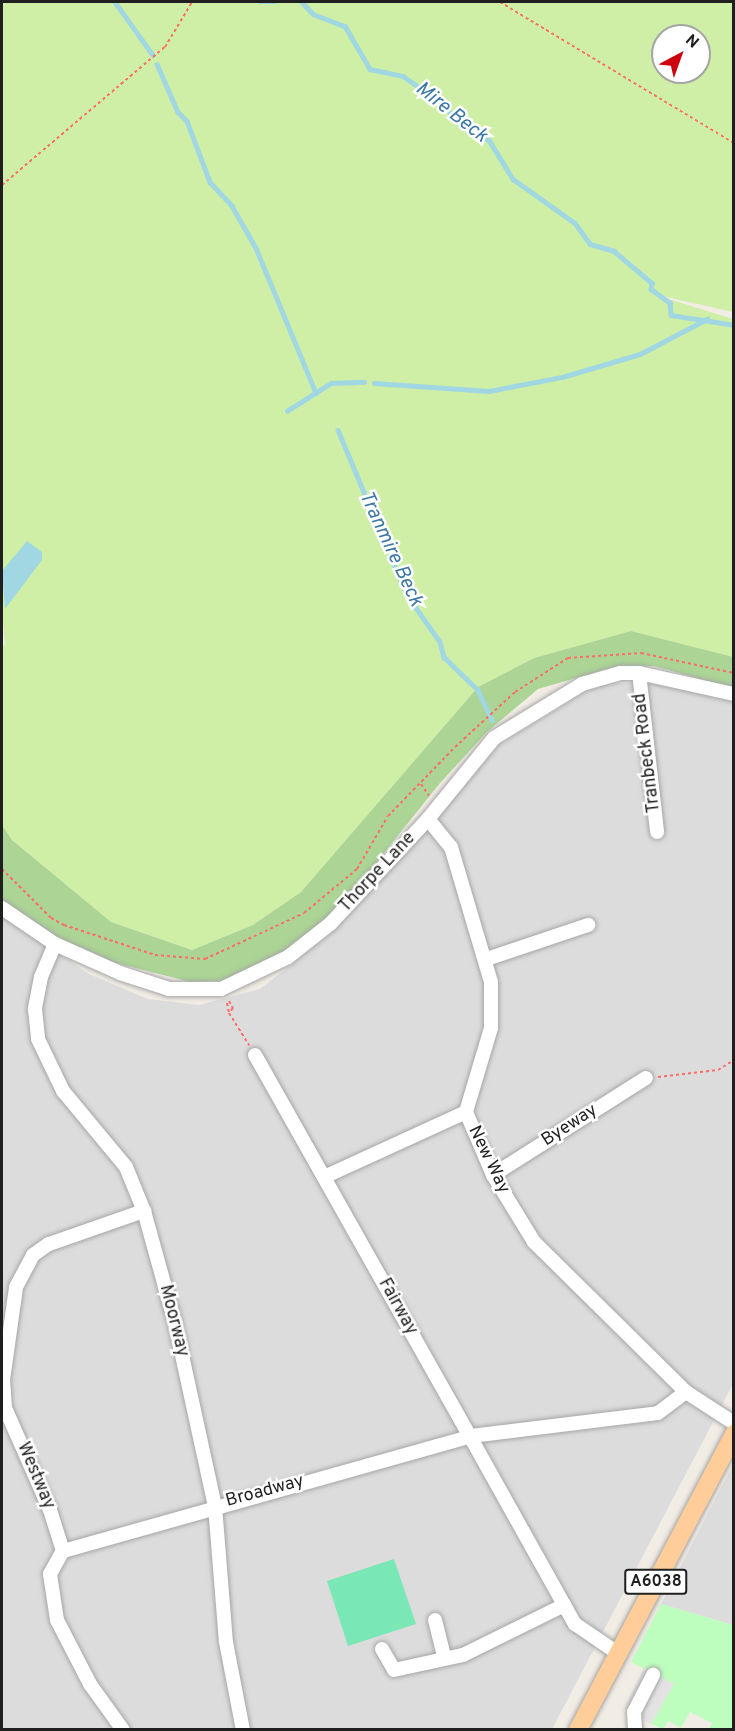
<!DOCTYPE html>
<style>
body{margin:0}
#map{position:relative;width:735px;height:1731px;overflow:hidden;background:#f1ece4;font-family:Overpass,sans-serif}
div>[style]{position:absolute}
.residential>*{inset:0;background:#dddcdc}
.grass>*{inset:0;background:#ceefa5}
.forest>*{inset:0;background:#abd495}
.park>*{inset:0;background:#bdfebe}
.pitch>*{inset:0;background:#7ae7b6}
.parking>*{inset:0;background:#e3e3e3}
.water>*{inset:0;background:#a0d7e2}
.stream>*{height:4.5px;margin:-2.25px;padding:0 2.25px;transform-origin:2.25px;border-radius:2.25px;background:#a0d7e2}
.path>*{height:2px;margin-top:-1px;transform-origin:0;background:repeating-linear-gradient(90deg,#ff6d66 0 3px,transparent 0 6px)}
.roads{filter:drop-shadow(0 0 2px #a6a6a6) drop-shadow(0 0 2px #a6a6a6)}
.minor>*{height:14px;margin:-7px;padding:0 7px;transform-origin:7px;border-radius:7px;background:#fff}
.major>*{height:18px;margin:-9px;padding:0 9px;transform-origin:9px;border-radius:9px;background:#ffcd9a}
span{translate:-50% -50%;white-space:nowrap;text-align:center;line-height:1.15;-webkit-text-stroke:5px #fff;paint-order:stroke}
.shield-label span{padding:2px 4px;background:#fff;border:2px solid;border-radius:4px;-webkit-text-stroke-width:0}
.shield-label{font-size:16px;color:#1f1f1f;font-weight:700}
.street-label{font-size:18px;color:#1f1f1f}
.water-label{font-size:20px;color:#3d78a7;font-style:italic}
.frame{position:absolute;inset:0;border:3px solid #1f1f1f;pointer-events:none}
.north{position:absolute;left:651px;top:24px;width:60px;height:60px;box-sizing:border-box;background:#fff;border:2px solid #a5a5a5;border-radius:50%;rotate:41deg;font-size:16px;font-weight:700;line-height:24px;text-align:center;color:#1f1f1f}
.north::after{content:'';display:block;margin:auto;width:21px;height:27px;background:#cd000d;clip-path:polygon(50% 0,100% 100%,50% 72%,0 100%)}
</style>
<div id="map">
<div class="residential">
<i style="clip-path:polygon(600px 683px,666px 684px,733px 702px,733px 1384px,552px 1729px,2px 1729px,2px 915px,89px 974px,148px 999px,199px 1005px,260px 989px,328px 936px,499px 745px)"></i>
<i style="clip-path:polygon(733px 1465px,733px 1625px,661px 1604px)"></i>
</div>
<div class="grass">
<i style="clip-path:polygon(evenodd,2px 2px,733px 2px,733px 312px,649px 293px,733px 319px,733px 657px,631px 631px,534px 658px,478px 687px,301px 892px,253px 925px,192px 950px,111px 922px,12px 840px,2px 825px,2px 648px,5px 645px,2px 607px,2px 2px,663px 36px,699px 36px,699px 72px,663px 72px,663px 36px)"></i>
</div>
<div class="forest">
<i style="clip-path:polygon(631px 631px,733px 657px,733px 688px,654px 666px,614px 667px,538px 689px,487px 732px,440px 783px,335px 914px,290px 949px,234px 980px,191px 982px,112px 962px,57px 938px,2px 904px,2px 825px,12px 840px,111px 922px,192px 950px,253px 925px,301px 892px,478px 687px,534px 658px)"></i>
</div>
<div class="park">
<i style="clip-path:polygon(661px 1604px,733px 1625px,733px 1729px,709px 1729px,712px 1723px,690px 1712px,681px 1728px,668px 1721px,663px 1729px,651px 1724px,674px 1684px,631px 1662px)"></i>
</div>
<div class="pitch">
<i style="clip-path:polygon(394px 1559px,416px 1624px,348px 1646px,327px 1581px)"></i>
</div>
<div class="parking">
<i style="clip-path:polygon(644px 1668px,674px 1684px,651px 1724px,624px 1708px)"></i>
</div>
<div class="water">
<i style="clip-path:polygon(27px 541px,42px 552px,42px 560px,5px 609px,2px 571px)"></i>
</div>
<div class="stream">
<i style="left:115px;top:2px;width:65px;rotate:54.4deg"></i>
<i style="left:260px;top:2px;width:15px"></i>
<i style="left:302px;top:2px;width:16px;rotate:47deg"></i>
<i style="left:313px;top:14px;width:34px;rotate:21deg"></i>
<i style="left:345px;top:26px;width:50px;rotate:59.8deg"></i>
<i style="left:370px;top:69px;width:34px;rotate:12deg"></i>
<i style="left:403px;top:76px;width:47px;rotate:34.7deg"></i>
<i style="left:442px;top:103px;width:30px;rotate:50deg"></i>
<i style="left:461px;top:126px;width:31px;rotate:27deg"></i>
<i style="left:489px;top:140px;width:46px;rotate:58.4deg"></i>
<i style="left:513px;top:179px;width:76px;rotate:35.4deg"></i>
<i style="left:575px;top:223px;width:26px;rotate:54deg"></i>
<i style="left:590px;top:244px;width:25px;rotate:16deg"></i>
<i style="left:614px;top:251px;width:50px;rotate:40.1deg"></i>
<i style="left:652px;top:283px;width:6px;rotate:99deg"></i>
<i style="left:651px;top:289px;width:24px;rotate:36deg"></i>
<i style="left:670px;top:303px;width:12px;rotate:85deg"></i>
<i style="left:671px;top:315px;width:64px;rotate:9deg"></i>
<i style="left:157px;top:64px;width:52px;rotate:66.4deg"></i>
<i style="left:178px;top:112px;width:13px;rotate:45deg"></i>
<i style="left:187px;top:121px;width:65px;rotate:69.3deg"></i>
<i style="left:210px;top:182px;width:33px;rotate:47deg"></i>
<i style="left:232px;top:206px;width:48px;rotate:60.3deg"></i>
<i style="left:256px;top:248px;width:157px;rotate:67.5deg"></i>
<i style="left:374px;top:383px;width:115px;rotate:4deg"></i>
<i style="left:489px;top:391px;width:74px;rotate:-10.9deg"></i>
<i style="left:562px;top:377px;width:81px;rotate:-16.4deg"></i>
<i style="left:640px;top:354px;width:76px;rotate:-27.6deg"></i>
<i style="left:287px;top:411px;width:52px;rotate:-32.5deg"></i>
<i style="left:331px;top:383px;width:33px;rotate:-2deg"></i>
<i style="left:338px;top:430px;width:179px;rotate:67.3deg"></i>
<i style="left:407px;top:595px;width:57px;rotate:54.9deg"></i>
<i style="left:440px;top:642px;width:16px;rotate:75deg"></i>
<i style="left:444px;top:657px;width:47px;rotate:44.1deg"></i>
<i style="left:478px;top:690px;width:33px;rotate:65deg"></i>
</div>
<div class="path">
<i style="left:500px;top:2px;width:273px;rotate:31.1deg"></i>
<i style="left:2px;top:185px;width:214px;rotate:-40.3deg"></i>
<i style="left:165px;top:47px;width:52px;rotate:-59deg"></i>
<i style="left:421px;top:784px;width:14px;rotate:56deg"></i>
<i style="left:2px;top:869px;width:69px;rotate:45deg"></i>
<i style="left:51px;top:918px;width:15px;rotate:28deg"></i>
<i style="left:64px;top:925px;width:96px;rotate:18.2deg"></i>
<i style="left:155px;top:955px;width:50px;rotate:4.6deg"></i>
<i style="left:205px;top:959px;width:109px;rotate:-24.9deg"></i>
<i style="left:304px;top:913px;width:69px;rotate:-39.7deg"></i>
<i style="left:357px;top:869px;width:61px;rotate:-59.7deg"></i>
<i style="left:388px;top:816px;width:96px;rotate:-45.8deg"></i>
<i style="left:455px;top:747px;width:81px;rotate:-42.5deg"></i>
<i style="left:515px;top:692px;width:63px;rotate:-32.7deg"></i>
<i style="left:568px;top:658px;width:73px;rotate:-3.9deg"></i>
<i style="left:641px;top:653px;width:95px;rotate:12.1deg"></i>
<i style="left:229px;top:1001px;width:8px;rotate:60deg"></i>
<i style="left:233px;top:1008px;width:6px;rotate:129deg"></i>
<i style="left:227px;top:1003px;width:10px;rotate:79deg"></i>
<i style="left:229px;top:1013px;width:38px;rotate:58deg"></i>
<i style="left:658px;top:1077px;width:60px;rotate:-6.7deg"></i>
<i style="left:718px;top:1070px;width:19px;rotate:-32deg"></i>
</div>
<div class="roads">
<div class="minor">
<i style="left:639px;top:673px;width:160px;rotate:83.5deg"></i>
<i style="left:428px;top:819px;width:36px;rotate:51deg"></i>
<i style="left:451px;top:847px;width:141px;rotate:73.5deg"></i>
<i style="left:491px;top:982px;width:46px;rotate:90deg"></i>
<i style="left:491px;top:1028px;width:88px;rotate:106.6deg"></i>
<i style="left:466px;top:1112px;width:69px;rotate:66.8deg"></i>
<i style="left:493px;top:1175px;width:79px;rotate:58.5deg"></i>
<i style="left:534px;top:1242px;width:214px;rotate:44.6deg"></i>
<i style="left:686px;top:1392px;width:57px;rotate:32.9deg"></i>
<i style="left:2px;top:908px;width:64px;rotate:34.2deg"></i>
<i style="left:55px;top:944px;width:71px;rotate:24deg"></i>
<i style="left:120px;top:973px;width:52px;rotate:18.1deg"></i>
<i style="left:169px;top:989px;width:52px"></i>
<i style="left:221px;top:989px;width:74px;rotate:-25.5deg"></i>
<i style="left:288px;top:957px;width:55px;rotate:-38.3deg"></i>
<i style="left:331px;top:923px;width:142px;rotate:-47deg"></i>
<i style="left:428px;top:819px;width:104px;rotate:-50.8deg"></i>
<i style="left:494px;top:738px;width:103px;rotate:-31.5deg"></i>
<i style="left:582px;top:684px;width:40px;rotate:-16deg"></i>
<i style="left:620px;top:673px;width:19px"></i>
<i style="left:639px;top:673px;width:97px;rotate:12.5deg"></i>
<i style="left:55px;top:944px;width:36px;rotate:113deg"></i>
<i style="left:41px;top:977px;width:33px;rotate:101deg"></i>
<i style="left:35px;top:1009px;width:30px;rotate:84deg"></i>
<i style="left:38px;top:1039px;width:58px;rotate:64.3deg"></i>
<i style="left:63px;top:1091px;width:99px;rotate:50.3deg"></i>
<i style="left:126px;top:1167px;width:48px;rotate:67.8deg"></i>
<i style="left:144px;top:1211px;width:116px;rotate:74.5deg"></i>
<i style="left:175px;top:1323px;width:187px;rotate:77.7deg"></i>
<i style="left:215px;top:1506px;width:136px;rotate:85.4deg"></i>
<i style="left:226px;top:1642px;width:90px;rotate:79.1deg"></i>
<i style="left:487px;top:959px;width:107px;rotate:-18.6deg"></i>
<i style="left:255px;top:1055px;width:437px;rotate:60.6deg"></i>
<i style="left:493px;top:1175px;width:181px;rotate:-32.4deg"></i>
<i style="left:324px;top:1177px;width:156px;rotate:-24.6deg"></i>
<i style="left:472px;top:1440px;width:211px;rotate:60.8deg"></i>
<i style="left:575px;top:1624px;width:53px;rotate:34.3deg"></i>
<i style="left:63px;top:1551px;width:424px;rotate:-15.7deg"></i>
<i style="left:471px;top:1436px;width:188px;rotate:-7deg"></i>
<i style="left:658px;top:1413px;width:35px;rotate:-37deg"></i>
<i style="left:435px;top:1620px;width:38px;rotate:76deg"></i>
<i style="left:382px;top:1649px;width:24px;rotate:60deg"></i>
<i style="left:394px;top:1670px;width:71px;rotate:-12.3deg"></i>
<i style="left:463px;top:1655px;width:113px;rotate:-26.3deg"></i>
<i style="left:123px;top:1730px;width:57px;rotate:-125.7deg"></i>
<i style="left:90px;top:1684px;width:72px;rotate:-117.3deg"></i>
<i style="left:57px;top:1620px;width:47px;rotate:-98.7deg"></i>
<i style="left:50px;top:1574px;width:26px;rotate:-61deg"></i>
<i style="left:63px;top:1551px;width:43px;rotate:-107.6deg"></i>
<i style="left:50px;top:1510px;width:111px;rotate:-113.8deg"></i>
<i style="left:5px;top:1408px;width:28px;rotate:-94deg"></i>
<i style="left:3px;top:1380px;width:94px;rotate:-82deg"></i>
<i style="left:16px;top:1287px;width:36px;rotate:-62deg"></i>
<i style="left:33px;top:1255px;width:19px;rotate:-35deg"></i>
<i style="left:49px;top:1244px;width:101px;rotate:-19.2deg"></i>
<i style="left:635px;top:1730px;width:18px;rotate:-93deg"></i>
<i style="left:634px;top:1712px;width:42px;rotate:-62.8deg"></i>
</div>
<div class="major">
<i style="left:578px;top:1730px;width:335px;rotate:-62.2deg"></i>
</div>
</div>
<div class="shield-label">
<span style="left:656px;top:1582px">A6038</span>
</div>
<div class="street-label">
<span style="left:648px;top:753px;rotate:-97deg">Tranbeck Road</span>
<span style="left:378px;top:873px;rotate:-47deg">Thorpe Lane</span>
<span style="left:570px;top:1126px;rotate:-33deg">Byeway</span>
<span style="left:488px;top:1160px;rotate:64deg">New Way</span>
<span style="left:397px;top:1307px;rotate:61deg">Fairway</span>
<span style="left:173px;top:1321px;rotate:76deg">Moorway</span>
<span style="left:35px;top:1476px;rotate:67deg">Westway</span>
<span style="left:265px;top:1492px;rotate:-15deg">Broadway</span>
</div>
<div class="water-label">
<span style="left:451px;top:113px;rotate:38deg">Mire Beck</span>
<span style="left:390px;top:549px;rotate:65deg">Tranmire Beck</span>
</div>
<div class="frame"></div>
<div class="north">N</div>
</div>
